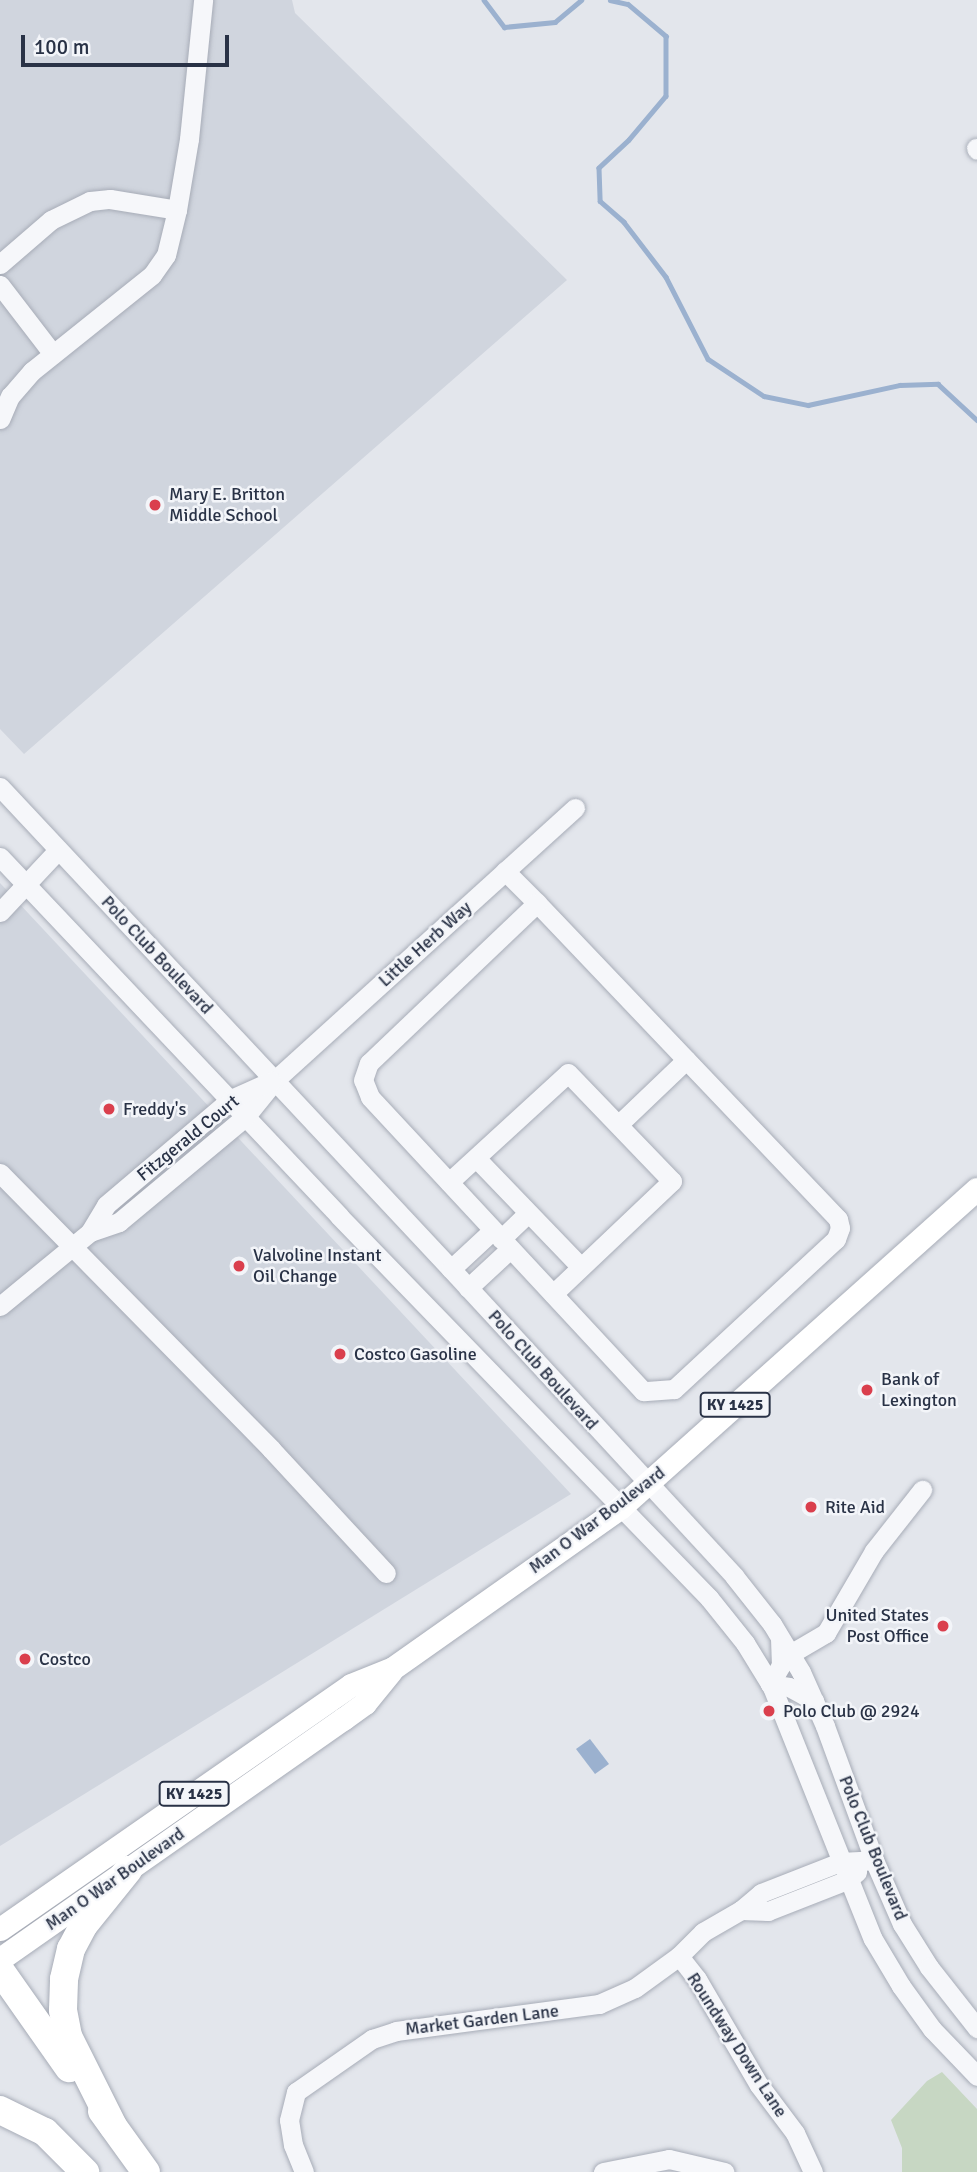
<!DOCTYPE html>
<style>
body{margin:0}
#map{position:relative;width:977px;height:2172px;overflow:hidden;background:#e3e6ec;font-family:Signika,sans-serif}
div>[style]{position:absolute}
.built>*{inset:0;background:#d0d5de}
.green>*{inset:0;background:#c7d7c3}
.water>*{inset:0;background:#9bb1cf}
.stream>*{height:4.5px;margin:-2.25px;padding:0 2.25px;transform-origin:2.25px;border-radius:2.25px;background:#9bb1cf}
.roads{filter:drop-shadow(0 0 2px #a7acb7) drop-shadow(0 0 2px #a7acb7)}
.minor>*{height:19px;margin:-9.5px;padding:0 9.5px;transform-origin:9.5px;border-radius:9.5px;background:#f6f7fa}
.major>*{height:23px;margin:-11.5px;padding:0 11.5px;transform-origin:11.5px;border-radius:11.5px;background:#fff}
.highway>*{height:28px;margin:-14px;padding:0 14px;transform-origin:14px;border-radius:14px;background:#fff}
.dots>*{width:19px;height:19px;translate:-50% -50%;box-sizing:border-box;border:4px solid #f3f5f9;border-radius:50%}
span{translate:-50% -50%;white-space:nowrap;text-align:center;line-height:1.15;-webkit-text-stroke:5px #f3f5f9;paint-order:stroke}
.shield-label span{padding:2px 5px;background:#f3f5f9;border:2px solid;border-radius:5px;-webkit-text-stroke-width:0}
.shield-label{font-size:16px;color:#293246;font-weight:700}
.poi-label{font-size:18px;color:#293246}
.left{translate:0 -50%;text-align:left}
.right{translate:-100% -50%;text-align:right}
.street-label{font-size:18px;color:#293246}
.scale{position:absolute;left:21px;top:35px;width:208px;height:32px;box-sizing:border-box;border:4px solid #293246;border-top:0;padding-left:9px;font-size:21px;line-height:24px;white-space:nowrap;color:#293246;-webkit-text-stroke:5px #f3f5f9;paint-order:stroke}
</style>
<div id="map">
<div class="built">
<i style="clip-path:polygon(0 0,292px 0,295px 13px,567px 280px,24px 754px,0 729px)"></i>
<i style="clip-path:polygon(0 883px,571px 1494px,0 1846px)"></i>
</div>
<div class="green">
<i style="clip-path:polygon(942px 2072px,977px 2109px,977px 2172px,902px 2172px,902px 2148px,891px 2120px,927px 2081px)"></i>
</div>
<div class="water">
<i style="clip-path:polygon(590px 1739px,609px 1764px,595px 1774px,576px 1749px)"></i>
</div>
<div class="stream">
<i style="left:484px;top:0;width:34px;rotate:53deg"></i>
<i style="left:504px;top:27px;width:51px;rotate:-5.6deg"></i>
<i style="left:555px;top:22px;width:34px;rotate:-40deg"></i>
<i style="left:610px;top:0;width:18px;rotate:13deg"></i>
<i style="left:628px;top:4px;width:50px;rotate:40.1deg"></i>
<i style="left:666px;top:36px;width:60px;rotate:90deg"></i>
<i style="left:666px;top:96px;width:57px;rotate:130.1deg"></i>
<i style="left:629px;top:140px;width:41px;rotate:137deg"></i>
<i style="left:599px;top:168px;width:33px;rotate:88deg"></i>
<i style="left:600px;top:201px;width:32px;rotate:41deg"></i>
<i style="left:624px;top:222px;width:69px;rotate:52.6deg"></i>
<i style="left:666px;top:277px;width:92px;rotate:62.9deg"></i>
<i style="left:708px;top:359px;width:67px;rotate:33.5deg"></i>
<i style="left:764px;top:396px;width:45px;rotate:11.6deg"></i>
<i style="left:808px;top:405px;width:94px;rotate:-12.3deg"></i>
<i style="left:900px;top:385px;width:38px;rotate:-2deg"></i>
<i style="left:938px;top:384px;width:53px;rotate:42.7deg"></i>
</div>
<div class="roads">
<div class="minor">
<i style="left:976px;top:148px;width:2px;rotate:63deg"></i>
<i style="left:177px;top:210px;width:72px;rotate:-80.4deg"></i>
<i style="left:189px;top:139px;width:140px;rotate:-84.2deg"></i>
<i style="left:0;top:264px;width:67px;rotate:-40.8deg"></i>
<i style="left:51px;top:220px;width:43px;rotate:-26deg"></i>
<i style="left:90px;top:201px;width:20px;rotate:-6deg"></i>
<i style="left:110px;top:199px;width:68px;rotate:9.3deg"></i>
<i style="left:177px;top:210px;width:46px;rotate:103.7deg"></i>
<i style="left:166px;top:255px;width:24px;rotate:125deg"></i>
<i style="left:152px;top:275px;width:154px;rotate:141.3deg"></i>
<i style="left:32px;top:371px;width:33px;rotate:131deg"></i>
<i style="left:10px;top:396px;width:25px;rotate:113deg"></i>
<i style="left:0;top:285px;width:87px;rotate:52.5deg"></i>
<i style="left:0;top:787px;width:660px;rotate:46.9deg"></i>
<i style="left:451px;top:1269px;width:418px;rotate:47.3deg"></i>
<i style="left:734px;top:1576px;width:61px;rotate:51.6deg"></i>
<i style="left:772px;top:1624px;width:56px;rotate:58.9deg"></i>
<i style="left:801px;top:1672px;width:59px;rotate:66deg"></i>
<i style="left:825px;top:1726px;width:143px;rotate:69.9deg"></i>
<i style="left:874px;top:1860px;width:70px;rotate:66.4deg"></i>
<i style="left:902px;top:1924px;width:51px;rotate:57.9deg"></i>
<i style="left:929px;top:1967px;width:78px;rotate:51.8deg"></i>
<i style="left:0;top:857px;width:494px;rotate:46.6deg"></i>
<i style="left:339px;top:1216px;width:532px;rotate:45.91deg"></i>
<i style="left:709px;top:1598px;width:58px;rotate:51.3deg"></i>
<i style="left:745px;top:1643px;width:52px;rotate:58.5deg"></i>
<i style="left:772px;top:1687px;width:271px;rotate:68.2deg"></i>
<i style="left:873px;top:1939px;width:55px;rotate:59.2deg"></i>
<i style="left:901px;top:1986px;width:53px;rotate:54.2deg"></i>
<i style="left:932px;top:2029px;width:65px;rotate:46.2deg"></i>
<i style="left:505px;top:871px;width:45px;rotate:45deg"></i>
<i style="left:537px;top:903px;width:436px;rotate:46.4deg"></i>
<i style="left:838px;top:1219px;width:9px;rotate:77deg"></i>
<i style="left:840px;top:1228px;width:12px;rotate:110deg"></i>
<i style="left:836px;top:1239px;width:221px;rotate:137.2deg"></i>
<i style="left:674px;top:1389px;width:31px;rotate:176deg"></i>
<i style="left:643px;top:1391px;width:401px;rotate:-132.9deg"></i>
<i style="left:370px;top:1097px;width:18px;rotate:-112deg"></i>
<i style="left:363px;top:1080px;width:18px;rotate:-71deg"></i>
<i style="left:369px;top:1063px;width:232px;rotate:-43.6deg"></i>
<i style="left:0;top:912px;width:85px;rotate:-46.9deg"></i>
<i style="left:619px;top:1124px;width:93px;rotate:-43.7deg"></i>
<i style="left:476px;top:1158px;width:151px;rotate:46.1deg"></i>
<i style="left:0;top:1173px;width:387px;rotate:45.5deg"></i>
<i style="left:271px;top:1449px;width:169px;rotate:47.2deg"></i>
<i style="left:449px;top:1182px;width:161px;rotate:-42.5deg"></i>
<i style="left:568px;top:1073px;width:150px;rotate:46.1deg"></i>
<i style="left:672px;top:1181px;width:164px;rotate:136.5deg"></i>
<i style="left:90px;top:1232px;width:31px;rotate:-19deg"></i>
<i style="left:119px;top:1222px;width:165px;rotate:-39.8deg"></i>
<i style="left:246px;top:1116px;width:46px;rotate:-51.1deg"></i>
<i style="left:275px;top:1080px;width:405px;rotate:-42.2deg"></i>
<i style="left:501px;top:1239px;width:37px;rotate:-44deg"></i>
<i style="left:451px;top:1269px;width:57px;rotate:-42.9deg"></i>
<i style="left:468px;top:1288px;width:57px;rotate:-42.9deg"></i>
<i style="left:0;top:1306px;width:117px;rotate:-39.4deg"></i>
<i style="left:90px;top:1232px;width:31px;rotate:-59deg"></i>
<i style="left:106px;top:1205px;width:164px;rotate:-40.3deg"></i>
<i style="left:231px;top:1099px;width:44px;rotate:-24.2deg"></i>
<i style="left:780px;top:1638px;width:27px;rotate:88deg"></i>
<i style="left:781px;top:1665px;width:22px;rotate:120deg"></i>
<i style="left:770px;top:1684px;width:19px;rotate:9deg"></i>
<i style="left:789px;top:1687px;width:29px;rotate:29deg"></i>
<i style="left:790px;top:1654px;width:42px;rotate:-30.3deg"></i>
<i style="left:826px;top:1633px;width:95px;rotate:-59.7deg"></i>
<i style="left:874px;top:1551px;width:78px;rotate:-51.8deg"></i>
<i style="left:741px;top:1910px;width:27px;rotate:2deg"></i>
<i style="left:768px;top:1911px;width:85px;rotate:-21.4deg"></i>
<i style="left:847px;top:1880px;width:13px;rotate:-39deg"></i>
<i style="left:679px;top:1956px;width:29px;rotate:52deg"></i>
<i style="left:697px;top:1979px;width:123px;rotate:59.7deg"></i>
<i style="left:759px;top:2085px;width:60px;rotate:53.1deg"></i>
<i style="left:795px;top:2133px;width:43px;rotate:65.2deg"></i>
<i style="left:304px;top:2172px;width:29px;rotate:-112deg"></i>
<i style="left:293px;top:2145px;width:25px;rotate:-99deg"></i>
<i style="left:289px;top:2120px;width:29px;rotate:-76deg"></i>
<i style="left:296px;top:2092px;width:93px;rotate:-34.9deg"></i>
<i style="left:372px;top:2039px;width:25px;rotate:-18deg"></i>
<i style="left:396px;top:2031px;width:205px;rotate:-7.6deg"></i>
<i style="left:599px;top:2004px;width:39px;rotate:-24deg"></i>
<i style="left:635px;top:1988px;width:54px;rotate:-36deg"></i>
<i style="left:679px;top:1956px;width:34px;rotate:-45deg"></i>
<i style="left:703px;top:1932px;width:44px;rotate:-30.1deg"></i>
<i style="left:741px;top:1910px;width:26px;rotate:-40deg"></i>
<i style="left:761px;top:1893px;width:85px;rotate:-21.4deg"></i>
<i style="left:840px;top:1862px;width:34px;rotate:-3deg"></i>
<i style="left:603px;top:2172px;width:67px;rotate:-11.1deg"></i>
<i style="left:669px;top:2159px;width:57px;rotate:13.3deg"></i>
</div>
<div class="major">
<i style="left:0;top:1929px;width:427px;rotate:-34.8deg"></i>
<i style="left:351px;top:1685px;width:45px;rotate:-22deg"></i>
<i style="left:393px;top:1668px;width:279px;rotate:-35.2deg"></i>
<i style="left:621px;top:1507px;width:477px;rotate:-41.8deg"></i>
<i style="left:0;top:1959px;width:419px;rotate:-35deg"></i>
<i style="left:343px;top:1719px;width:27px;rotate:-36deg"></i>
<i style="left:365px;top:1703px;width:41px;rotate:-50.9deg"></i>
</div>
<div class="highway">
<i style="left:0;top:1970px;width:120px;rotate:54.9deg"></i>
<i style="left:0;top:2110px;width:50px;rotate:26.1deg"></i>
<i style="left:45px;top:2132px;width:57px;rotate:45deg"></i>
<i style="left:102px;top:2111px;width:75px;rotate:54.2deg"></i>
<i style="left:113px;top:2126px;width:101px;rotate:-116.6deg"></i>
<i style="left:68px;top:2036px;width:26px;rotate:-101deg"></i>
<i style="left:63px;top:2010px;width:31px;rotate:-88deg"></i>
<i style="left:64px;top:1979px;width:31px;rotate:-77deg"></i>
<i style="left:71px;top:1949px;width:26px;rotate:-62deg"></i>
<i style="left:83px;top:1926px;width:72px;rotate:-51.2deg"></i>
</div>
</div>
<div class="dots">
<i style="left:155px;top:505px;background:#da3f4d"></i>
<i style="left:109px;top:1109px;background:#da3f4d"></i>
<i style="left:239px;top:1266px;background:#da3f4d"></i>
<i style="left:340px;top:1354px;background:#da3f4d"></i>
<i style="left:867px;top:1390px;background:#da3f4d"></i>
<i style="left:811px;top:1507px;background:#da3f4d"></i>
<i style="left:943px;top:1626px;background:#da3f4d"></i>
<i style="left:25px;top:1659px;background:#da3f4d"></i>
<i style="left:769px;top:1711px;background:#da3f4d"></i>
</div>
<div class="shield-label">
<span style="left:735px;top:1405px">KY 1425</span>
<span style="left:194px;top:1794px">KY 1425</span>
</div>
<div class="poi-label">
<span class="left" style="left:169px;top:505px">Mary E. Britton<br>Middle School</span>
<span class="left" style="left:123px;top:1109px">Freddy's</span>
<span class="left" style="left:253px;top:1266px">Valvoline Instant<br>Oil Change</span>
<span class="left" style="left:354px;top:1354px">Costco Gasoline</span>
<span class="left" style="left:881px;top:1390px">Bank of<br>Lexington</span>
<span class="left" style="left:825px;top:1507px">Rite Aid</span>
<span class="right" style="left:929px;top:1626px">United States<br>Post Office</span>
<span class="left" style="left:39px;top:1659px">Costco</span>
<span class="left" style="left:783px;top:1711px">Polo Club @ 2924</span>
</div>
<div class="street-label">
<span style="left:425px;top:944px;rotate:-42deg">Little Herb Way</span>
<span style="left:157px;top:955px;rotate:47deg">Polo Club Boulevard</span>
<span style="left:188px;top:1138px;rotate:-39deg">Fitzgerald Court</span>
<span style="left:543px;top:1370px;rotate:48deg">Polo Club Boulevard</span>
<span style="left:597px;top:1520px;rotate:-37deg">Man O War Boulevard</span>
<span style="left:873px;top:1848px;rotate:68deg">Polo Club Boulevard</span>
<span style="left:115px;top:1879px;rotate:-35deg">Man O War Boulevard</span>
<span style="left:482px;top:2020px;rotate:-7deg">Market Garden Lane</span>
<span style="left:737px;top:2045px;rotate:57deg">Roundway Down Lane</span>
</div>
<div class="scale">100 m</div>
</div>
